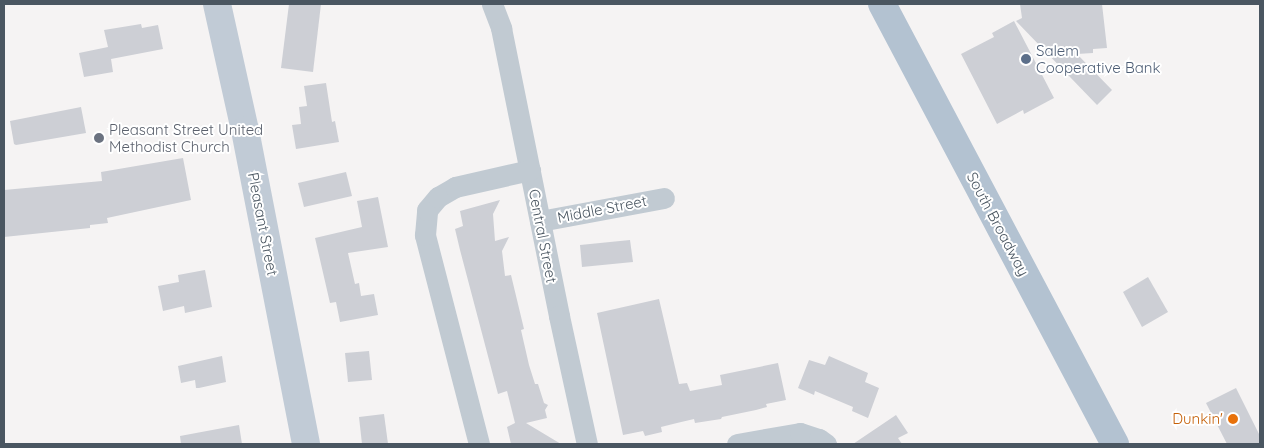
<!DOCTYPE html>
<style>
body{margin:0}
#map{position:relative;width:1264px;height:448px;overflow:hidden;background:#f5f3f3;font-family:Quicksand,sans-serif}
div>[style]{position:absolute}
.building>*{inset:0;background:#cdcfd5}
.street>*{height:21px;margin:-10.5px;padding:0 10.5px;transform-origin:10.5px;border-radius:10.5px;background:#c1cad2}
.secondary>*{height:28px;margin:-14px;padding:0 14px;transform-origin:14px;border-radius:14px;background:#c1cbd6}
.primary>*{height:28px;margin:-14px;padding:0 14px;transform-origin:14px;border-radius:14px;background:#b3c2d1}
.dots>*{width:14px;height:14px;translate:-50% -50%;box-sizing:border-box;border:2px solid #fff;border-radius:50%}
span{translate:-50% -50%;white-space:nowrap;text-align:center;line-height:1.15;-webkit-text-stroke:4px #fff;paint-order:stroke}
.service-label{font-size:15px;color:#4e5e75}
.left{translate:0 -50%;text-align:left}
.worship-label{font-size:15px;color:#5b616d}
.street-label{font-size:15px;color:#4a5661}
.food-label{font-size:15px;color:#c56008}
.right{translate:-100% -50%;text-align:right}
.frame{position:absolute;inset:0;border:5px solid #4a5661;pointer-events:none}
</style>
<div id="map">
<div class="building">
<i style="clip-path:polygon(289px 4px,321px 4px,313px 72px,281px 68px)"></i>
<i style="clip-path:polygon(1020px 4px,1102px 4px,1107px 48px,1093px 49px,1093px 53px,1077px 54px,1112px 90px,1097px 105px,1016px 21px,1022px 18px)"></i>
<i style="clip-path:polygon(1014px 21px,1054px 98px,1024px 114px,1023px 110px,997px 124px,961px 54px,994px 37px,992px 33px)"></i>
<i style="clip-path:polygon(141px 24px,142px 28px,158px 25px,163px 49px,111px 59px,113px 72px,84px 77px,79px 53px,108px 47px,104px 30px)"></i>
<i style="clip-path:polygon(326px 83px,332px 122px,335px 121px,339px 142px,296px 149px,292px 125px,301px 124px,299px 107px,307px 106px,304px 86px)"></i>
<i style="clip-path:polygon(81px 107px,86px 133px,16px 145px,14px 144px,10px 121px)"></i>
<i style="clip-path:polygon(183px 158px,191px 200px,107px 218px,108px 223px,90px 225px,90px 228px,4px 237px,4px 190px,102px 181px,101px 172px)"></i>
<i style="clip-path:polygon(346px 172px,352px 196px,304px 207px,298px 183px)"></i>
<i style="clip-path:polygon(378px 197px,388px 247px,348px 253px,355px 284px,359px 283px,361px 296px,374px 294px,378px 315px,340px 322px,336px 302px,330px 303px,315px 238px,362px 227px,357px 201px)"></i>
<i style="clip-path:polygon(500px 200px,493px 214px,495px 241px,509px 237px,502px 251px,505px 276px,511px 275px,524px 329px,521px 330px,529px 365px,535px 384px,538px 384px,544px 403px,548px 405px,545px 410px,547px 418px,526px 423px,561px 444px,511px 444px,507px 427px,515px 423px,507px 391px,498px 394px,460px 250px,455px 229px,463px 226px,460px 211px)"></i>
<i style="clip-path:polygon(630px 240px,633px 262px,582px 267px,580px 245px)"></i>
<i style="clip-path:polygon(205px 270px,212px 307px,185px 313px,184px 306px,163px 311px,158px 286px,179px 282px,178px 275px)"></i>
<i style="clip-path:polygon(1148px 277px,1168px 312px,1142px 327px,1123px 292px)"></i>
<i style="clip-path:polygon(659px 299px,679px 384px,687px 383px,690px 391px,722px 385px,720px 375px,778px 363px,786px 400px,766px 404px,767px 407px,756px 410px,722px 417px,721px 419px,695px 423px,694px 419px,677px 423px,661px 427px,662px 432px,645px 436px,643px 431px,623px 435px,597px 313px)"></i>
<i style="clip-path:polygon(369px 351px,372px 380px,348px 382px,345px 353px)"></i>
<i style="clip-path:polygon(222px 356px,226px 382px,199px 388px,196px 388px,195px 380px,181px 383px,178px 366px)"></i>
<i style="clip-path:polygon(829px 356px,868px 373px,865px 382px,879px 388px,868px 418px,852px 411px,853px 407px,815px 391px,814px 395px,798px 388px,809px 360px,825px 365px)"></i>
<i style="clip-path:polygon(1236px 388px,1260px 436px,1260px 444px,1227px 444px,1206px 403px)"></i>
<i style="clip-path:polygon(384px 414px,388px 444px,362px 444px,359px 417px)"></i>
<i style="clip-path:polygon(896px 415px,908px 433px,898px 438px,902px 444px,853px 444px)"></i>
<i style="clip-path:polygon(239px 425px,242px 444px,181px 444px,180px 436px)"></i>
</div>
<div class="street">
<i style="left:492px;top:4px;width:26px;rotate:69deg"></i>
<i style="left:501px;top:28px;width:294px;rotate:78.6deg"></i>
<i style="left:559px;top:316px;width:131px;rotate:77.7deg"></i>
<i style="left:540px;top:221px;width:126px;rotate:-10.5deg"></i>
<i style="left:479px;top:444px;width:216px;rotate:-104.5deg"></i>
<i style="left:425px;top:235px;width:25px;rotate:-85deg"></i>
<i style="left:427px;top:210px;width:17px;rotate:-50deg"></i>
<i style="left:438px;top:197px;width:20px;rotate:-30deg"></i>
<i style="left:455px;top:187px;width:77px;rotate:-12.8deg"></i>
<i style="left:737px;top:444px;width:64px;rotate:-9.9deg"></i>
<i style="left:800px;top:433px;width:20px;rotate:18deg"></i>
<i style="left:819px;top:439px;width:9px;rotate:36deg"></i>
</div>
<div class="secondary">
<i style="left:217px;top:4px;width:129px;rotate:77.5deg"></i>
<i style="left:245px;top:130px;width:320px;rotate:79deg"></i>
</div>
<div class="primary">
<i style="left:882px;top:4px;width:498px;rotate:62.1deg"></i>
</div>
<div class="dots">
<i style="left:1026px;top:59px;background:#5c6f8a"></i>
<i style="left:99px;top:138px;background:#6b7280"></i>
<i style="left:1233px;top:419px;background:#e8710a"></i>
</div>
<div class="service-label">
<span class="left" style="left:1036px;top:59px">Salem<br>Cooperative Bank</span>
</div>
<div class="worship-label">
<span class="left" style="left:109px;top:138px">Pleasant Street United<br>Methodist Church</span>
</div>
<div class="street-label">
<span style="left:602px;top:209px;rotate:-11deg">Middle Street</span>
<span style="left:263px;top:224px;rotate:79deg">Pleasant Street</span>
<span style="left:998px;top:224px;rotate:62deg">South Broadway</span>
<span style="left:543px;top:236px;rotate:79deg">Central Street</span>
</div>
<div class="food-label">
<span class="right" style="left:1223px;top:419px">Dunkin'</span>
</div>
<div class="frame"></div>
</div>
